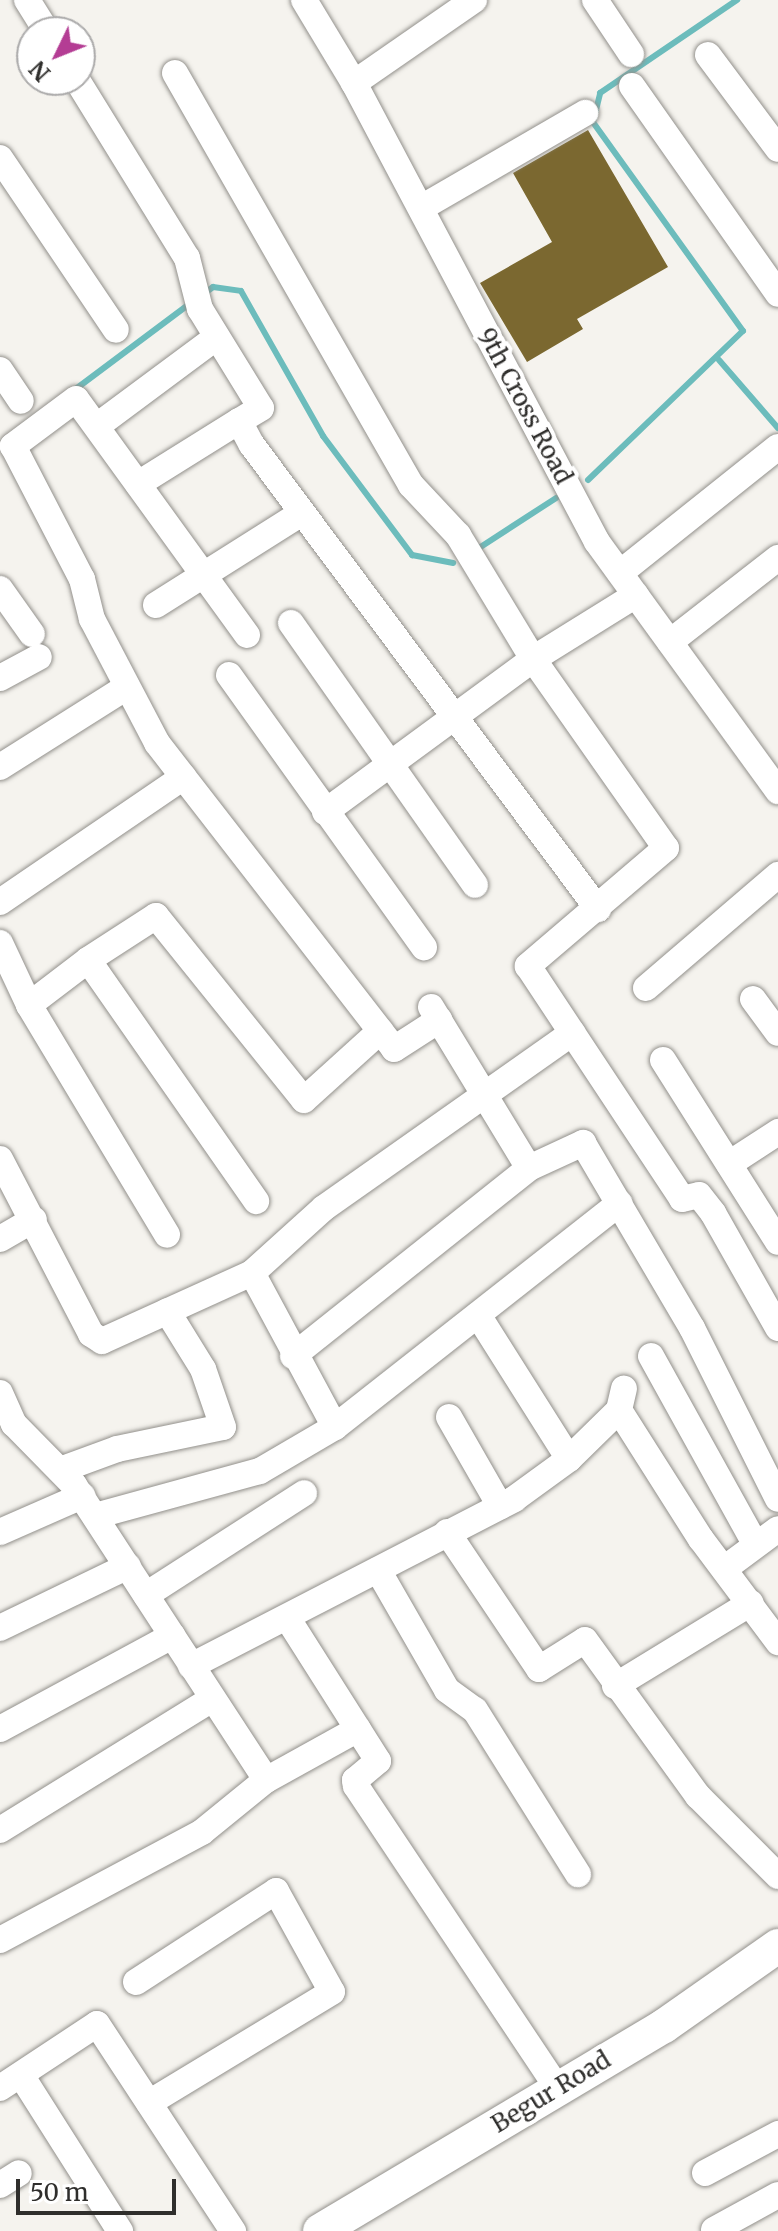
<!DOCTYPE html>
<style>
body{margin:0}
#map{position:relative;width:778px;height:2231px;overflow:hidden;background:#f5f3ee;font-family:Merriweather,serif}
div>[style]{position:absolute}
.stream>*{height:6px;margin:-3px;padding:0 3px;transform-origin:3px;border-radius:3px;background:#6cbcbc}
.building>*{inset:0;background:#7b6830}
.roads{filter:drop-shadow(0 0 2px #92908b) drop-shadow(0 0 2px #92908b)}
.minor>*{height:26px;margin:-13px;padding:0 13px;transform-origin:13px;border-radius:13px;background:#fff}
.major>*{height:34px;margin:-17px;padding:0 17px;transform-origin:17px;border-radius:17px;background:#fff}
span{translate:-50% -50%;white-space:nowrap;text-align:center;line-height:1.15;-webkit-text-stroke:8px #fff;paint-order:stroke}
.street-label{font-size:24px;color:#2f2e2c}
.north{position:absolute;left:16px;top:16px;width:80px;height:80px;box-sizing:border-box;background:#fff;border:2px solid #acabab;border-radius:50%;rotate:227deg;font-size:22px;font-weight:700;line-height:32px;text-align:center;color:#2f2e2c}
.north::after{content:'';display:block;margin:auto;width:28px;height:36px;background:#b43d94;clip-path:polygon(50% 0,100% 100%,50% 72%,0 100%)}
.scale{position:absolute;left:16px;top:2179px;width:160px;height:36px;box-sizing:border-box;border:4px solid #2f2e2c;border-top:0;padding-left:10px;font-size:24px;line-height:28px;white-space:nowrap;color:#2f2e2c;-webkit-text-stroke:6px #fff;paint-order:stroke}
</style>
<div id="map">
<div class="stream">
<i style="left:205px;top:293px;width:10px;rotate:-37deg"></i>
<i style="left:213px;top:287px;width:28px;rotate:8deg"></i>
<i style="left:241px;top:291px;width:167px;rotate:60.5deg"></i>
<i style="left:323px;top:436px;width:149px;rotate:53.2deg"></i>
<i style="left:412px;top:555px;width:42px;rotate:11deg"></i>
<i style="left:719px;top:360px;width:90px;rotate:49.1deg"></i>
<i style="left:73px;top:391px;width:149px;rotate:-36.8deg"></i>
<i style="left:588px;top:480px;width:215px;rotate:-43.9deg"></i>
<i style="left:743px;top:331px;width:257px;rotate:-125.7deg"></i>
<i style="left:593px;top:122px;width:30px;rotate:-76deg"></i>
<i style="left:600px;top:93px;width:166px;rotate:-34.2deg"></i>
<i style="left:479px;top:548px;width:92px;rotate:-33deg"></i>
</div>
<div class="building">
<i style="clip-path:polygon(588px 130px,668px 267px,577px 319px,583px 329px,527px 362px,480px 283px,552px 242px,513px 173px)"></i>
</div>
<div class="roads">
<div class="minor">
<i style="left:27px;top:0;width:38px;rotate:58deg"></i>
<i style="left:304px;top:0;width:97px;rotate:58.9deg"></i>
<i style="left:354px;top:83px;width:519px;rotate:62.1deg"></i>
<i style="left:597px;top:542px;width:308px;rotate:54deg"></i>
<i style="left:595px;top:0;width:65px;rotate:56.3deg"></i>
<i style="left:708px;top:55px;width:117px;rotate:53.3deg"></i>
<i style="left:175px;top:73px;width:475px;rotate:60.2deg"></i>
<i style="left:411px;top:485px;width:69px;rotate:46.8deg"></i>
<i style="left:458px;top:535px;width:145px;rotate:58.8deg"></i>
<i style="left:533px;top:659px;width:231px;rotate:54.9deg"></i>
<i style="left:666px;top:848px;width:182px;rotate:139.5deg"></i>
<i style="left:528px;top:966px;width:279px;rotate:56.5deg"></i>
<i style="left:682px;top:1199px;width:17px;rotate:-13deg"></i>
<i style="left:699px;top:1195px;width:23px;rotate:52deg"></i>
<i style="left:713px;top:1213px;width:132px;rotate:60.5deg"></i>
<i style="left:77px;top:80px;width:209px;rotate:58.3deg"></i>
<i style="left:187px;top:258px;width:53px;rotate:75.7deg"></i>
<i style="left:200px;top:309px;width:116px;rotate:58.4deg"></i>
<i style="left:261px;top:408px;width:26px;rotate:149deg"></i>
<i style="left:239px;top:421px;width:27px;rotate:62deg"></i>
<i style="left:252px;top:445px;width:579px;rotate:53.29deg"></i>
<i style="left:354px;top:83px;width:146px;rotate:-34.7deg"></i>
<i style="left:632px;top:86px;width:254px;rotate:54.9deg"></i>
<i style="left:0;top:158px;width:207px;rotate:56deg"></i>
<i style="left:421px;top:208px;width:190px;rotate:-30.1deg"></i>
<i style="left:0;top:370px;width:37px;rotate:56deg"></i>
<i style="left:97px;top:426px;width:149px;rotate:-36.6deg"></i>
<i style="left:138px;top:484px;width:119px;rotate:-32deg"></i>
<i style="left:620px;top:573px;width:202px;rotate:-38.6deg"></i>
<i style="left:0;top:589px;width:55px;rotate:54.6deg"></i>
<i style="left:156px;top:605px;width:170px;rotate:-32.3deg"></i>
<i style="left:291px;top:623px;width:320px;rotate:54.9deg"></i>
<i style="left:247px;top:635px;width:291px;rotate:-125.9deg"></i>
<i style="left:76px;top:399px;width:79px;rotate:143.3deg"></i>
<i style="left:13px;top:446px;width:150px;rotate:62.6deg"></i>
<i style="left:82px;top:579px;width:41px;rotate:76deg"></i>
<i style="left:92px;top:619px;width:140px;rotate:62.3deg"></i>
<i style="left:157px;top:743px;width:387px;rotate:52.2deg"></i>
<i style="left:394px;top:1049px;width:54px;rotate:-32.8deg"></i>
<i style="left:670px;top:642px;width:137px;rotate:-37.9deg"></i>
<i style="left:229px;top:675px;width:335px;rotate:54.4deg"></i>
<i style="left:0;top:678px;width:44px;rotate:-28.3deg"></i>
<i style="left:0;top:767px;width:148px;rotate:-32.3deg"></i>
<i style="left:325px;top:812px;width:258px;rotate:-36.3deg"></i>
<i style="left:533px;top:659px;width:121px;rotate:-31.9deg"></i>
<i style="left:0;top:902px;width:222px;rotate:-34.3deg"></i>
<i style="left:0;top:943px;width:68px;rotate:64.9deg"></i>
<i style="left:29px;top:1005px;width:268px;rotate:59deg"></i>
<i style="left:88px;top:960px;width:81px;rotate:-32.9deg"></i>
<i style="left:156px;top:916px;width:236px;rotate:51.2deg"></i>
<i style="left:304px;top:1100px;width:103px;rotate:-42.2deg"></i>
<i style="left:646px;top:988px;width:174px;rotate:-40.6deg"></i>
<i style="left:753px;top:999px;width:42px;rotate:53.7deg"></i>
<i style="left:29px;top:1005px;width:74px;rotate:-37.3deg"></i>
<i style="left:88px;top:960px;width:294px;rotate:55.1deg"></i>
<i style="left:431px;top:1007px;width:188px;rotate:58.7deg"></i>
<i style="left:663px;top:1060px;width:215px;rotate:57.7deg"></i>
<i style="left:0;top:1159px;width:197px;rotate:62.5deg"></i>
<i style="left:91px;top:1334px;width:13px;rotate:32deg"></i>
<i style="left:102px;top:1341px;width:165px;rotate:-24.4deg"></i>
<i style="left:252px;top:1273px;width:97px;rotate:-42.1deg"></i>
<i style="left:324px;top:1208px;width:304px;rotate:-35.2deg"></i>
<i style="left:729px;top:1164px;width:59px;rotate:-33.1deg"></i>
<i style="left:0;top:1239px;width:39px;rotate:-30deg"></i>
<i style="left:252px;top:1273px;width:175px;rotate:61.7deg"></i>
<i style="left:478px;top:1315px;width:170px;rotate:57.7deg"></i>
<i style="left:293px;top:1356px;width:302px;rotate:-38.5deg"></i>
<i style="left:529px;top:1168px;width:60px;rotate:-24.8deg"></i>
<i style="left:583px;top:1143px;width:215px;rotate:59.5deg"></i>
<i style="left:692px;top:1328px;width:191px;rotate:63.3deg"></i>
<i style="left:651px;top:1356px;width:215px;rotate:61deg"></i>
<i style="left:0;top:1393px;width:34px;rotate:66deg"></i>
<i style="left:14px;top:1424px;width:86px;rotate:45.5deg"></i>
<i style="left:74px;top:1485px;width:352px;rotate:56.9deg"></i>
<i style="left:619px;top:1410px;width:153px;rotate:57.6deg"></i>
<i style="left:701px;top:1539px;width:129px;rotate:53.2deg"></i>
<i style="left:449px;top:1417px;width:103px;rotate:60.2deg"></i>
<i style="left:60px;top:1470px;width:61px;rotate:-20.2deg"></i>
<i style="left:117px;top:1449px;width:108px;rotate:-11.7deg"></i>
<i style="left:223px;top:1427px;width:61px;rotate:-109deg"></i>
<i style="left:203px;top:1369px;width:68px;rotate:-121.8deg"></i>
<i style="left:95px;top:1516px;width:171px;rotate:-15.3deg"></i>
<i style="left:260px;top:1471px;width:87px;rotate:-30.4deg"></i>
<i style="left:335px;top:1427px;width:362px;rotate:-38.2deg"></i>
<i style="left:0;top:1532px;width:90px;rotate:-23.7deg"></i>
<i style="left:447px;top:1532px;width:165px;rotate:56.1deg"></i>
<i style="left:539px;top:1669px;width:54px;rotate:-32.2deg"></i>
<i style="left:585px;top:1640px;width:193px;rotate:54.1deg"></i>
<i style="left:698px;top:1796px;width:113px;rotate:45deg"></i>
<i style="left:724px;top:1569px;width:67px;rotate:-36.5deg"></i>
<i style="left:378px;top:1570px;width:138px;rotate:60.1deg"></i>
<i style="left:447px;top:1690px;width:34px;rotate:36deg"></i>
<i style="left:475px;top:1710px;width:194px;rotate:57.9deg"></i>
<i style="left:146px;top:1595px;width:188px;rotate:-32.8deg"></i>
<i style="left:288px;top:1619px;width:168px;rotate:57.6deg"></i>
<i style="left:378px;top:1761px;width:30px;rotate:140deg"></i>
<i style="left:355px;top:1780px;width:6px;rotate:81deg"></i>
<i style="left:356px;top:1786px;width:364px;rotate:56.3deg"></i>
<i style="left:0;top:1628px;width:142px;rotate:-25.8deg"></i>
<i style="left:191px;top:1666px;width:364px;rotate:-27.3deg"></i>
<i style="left:514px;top:1499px;width:68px;rotate:-36deg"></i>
<i style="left:569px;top:1459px;width:70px;rotate:-44.4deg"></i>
<i style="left:619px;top:1410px;width:22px;rotate:-77deg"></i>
<i style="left:615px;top:1686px;width:159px;rotate:-31.4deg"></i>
<i style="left:0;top:1729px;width:196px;rotate:-28.4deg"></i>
<i style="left:0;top:1830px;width:249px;rotate:-31.7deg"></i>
<i style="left:0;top:1940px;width:229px;rotate:-28.1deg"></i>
<i style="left:202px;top:1832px;width:82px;rotate:-39.1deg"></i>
<i style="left:266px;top:1780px;width:105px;rotate:-29deg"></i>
<i style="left:136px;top:1982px;width:167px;rotate:-33deg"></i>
<i style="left:276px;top:1891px;width:115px;rotate:61deg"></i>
<i style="left:332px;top:1992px;width:214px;rotate:148.8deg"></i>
<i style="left:21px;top:2075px;width:185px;rotate:57.6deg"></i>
<i style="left:0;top:2088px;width:116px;rotate:-33.4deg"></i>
<i style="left:97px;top:2024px;width:248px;rotate:56.7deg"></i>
<i style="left:705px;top:2173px;width:83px;rotate:-28.1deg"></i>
<i style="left:0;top:2185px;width:22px;rotate:-32deg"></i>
<i style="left:714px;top:2230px;width:73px;rotate:-28.7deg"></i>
</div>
<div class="major">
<i style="left:320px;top:2231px;width:400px;rotate:-30.8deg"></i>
<i style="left:664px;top:2026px;width:139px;rotate:-35.1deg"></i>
</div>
</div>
<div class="street-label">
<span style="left:525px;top:406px;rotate:62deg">9th Cross Road</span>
<span style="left:551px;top:2092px;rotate:-31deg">Begur Road</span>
</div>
<div class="north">N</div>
<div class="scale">50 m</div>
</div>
